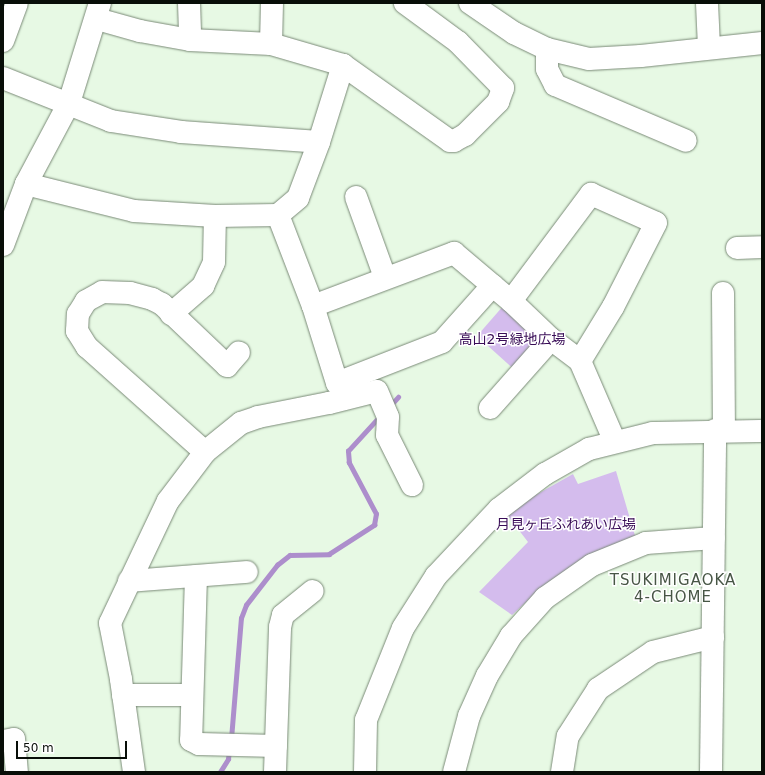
<!DOCTYPE html>
<meta charset="utf-8">
<style>
body{margin:0}
#map{position:relative;width:765px;height:775px;overflow:hidden;background:#e7f9e4;font-family:"DejaVu Sans","Noto Sans JP",sans-serif}
div>[style]{position:absolute}
.green>*{inset:0;background:#d4bced}
.stream>*{height:4.5px;margin:-2.25px;padding:0 2.25px;transform-origin:2.25px;border-radius:2.25px;background:#ad8ecc}
.roads{filter:drop-shadow(0 0 1px #7a8a77) drop-shadow(0 0 1px #7a8a77)}
.minor>*{height:22px;margin:-11px;padding:0 11px;transform-origin:11px;border-radius:11px;background:#fff}
span{translate:-50% -50%;white-space:nowrap;text-align:center;line-height:1.15;-webkit-text-stroke:3px #fff;paint-order:stroke}
.park-label{font-size:14px;color:#390d57}
.neighbourhood-label{font-size:15px;color:#475645;letter-spacing:1px}
.frame{position:absolute;inset:0;border:4px solid #080e08;pointer-events:none}
.scale{position:absolute;left:16px;top:741px;width:111px;height:18px;box-sizing:border-box;border:2px solid #080e08;border-top:0;padding-left:5px;font-size:12px;line-height:14px;white-space:nowrap;color:#080e08;-webkit-text-stroke:3px #fff;paint-order:stroke}
</style>
<div id="map">
<div class="green">
<i style="clip-path:polygon(504px 305px,541px 337px,517px 372px,477px 336px)"></i>
<i style="clip-path:polygon(616px 471px,636px 539px,536px 593px,512px 615px,479px 592px,528px 542px,508px 516px,534px 496px,573px 474px,578px 484px)"></i>
</div>
<div class="stream">
<i style="left:390px;top:406px;width:12px;rotate:-48deg"></i>
<i style="left:231px;top:739px;width:121px;rotate:-85.3deg"></i>
<i style="left:241px;top:618px;width:14px;rotate:-69deg"></i>
<i style="left:246px;top:605px;width:51px;rotate:-52.2deg"></i>
<i style="left:277px;top:565px;width:16px;rotate:-38deg"></i>
<i style="left:290px;top:555px;width:39px;rotate:-1deg"></i>
<i style="left:329px;top:554px;width:54px;rotate:-32.8deg"></i>
<i style="left:374px;top:525px;width:11px;rotate:-80deg"></i>
<i style="left:376px;top:514px;width:58px;rotate:-117.9deg"></i>
<i style="left:349px;top:463px;width:12px;rotate:-95deg"></i>
<i style="left:348px;top:451px;width:47px;rotate:-47.6deg"></i>
<i style="left:220px;top:772px;width:15px;rotate:-58deg"></i>
<i style="left:228px;top:759px;width:8px;rotate:-83deg"></i>
</div>
<div class="roads">
<div class="minor">
<i style="left:189px;top:3px;width:37px;rotate:88deg"></i>
<i style="left:470px;top:3px;width:53px;rotate:34.3deg"></i>
<i style="left:514px;top:33px;width:37px;rotate:26deg"></i>
<i style="left:547px;top:49px;width:43px;rotate:13.4deg"></i>
<i style="left:589px;top:59px;width:52px;rotate:-3.3deg"></i>
<i style="left:641px;top:56px;width:122px;rotate:-6.1deg"></i>
<i style="left:707px;top:3px;width:44px;rotate:87.4deg"></i>
<i style="left:97px;top:19px;width:45px;rotate:15.6deg"></i>
<i style="left:140px;top:31px;width:51px;rotate:10.2deg"></i>
<i style="left:190px;top:40px;width:81px;rotate:2.8deg"></i>
<i style="left:271px;top:44px;width:75px;rotate:16.3deg"></i>
<i style="left:343px;top:65px;width:131px;rotate:35.4deg"></i>
<i style="left:450px;top:141px;width:4px"></i>
<i style="left:454px;top:141px;width:13px;rotate:-29deg"></i>
<i style="left:465px;top:135px;width:47px;rotate:-45deg"></i>
<i style="left:498px;top:102px;width:15px;rotate:-70deg"></i>
<i style="left:503px;top:88px;width:64px;rotate:-134.4deg"></i>
<i style="left:458px;top:42px;width:66px;rotate:-143.7deg"></i>
<i style="left:3px;top:41px;width:40px;rotate:-69.8deg"></i>
<i style="left:271px;top:44px;width:41px;rotate:-88.6deg"></i>
<i style="left:547px;top:49px;width:20px;rotate:90deg"></i>
<i style="left:547px;top:69px;width:18px;rotate:63deg"></i>
<i style="left:555px;top:85px;width:142px;rotate:23.1deg"></i>
<i style="left:3px;top:78px;width:116px;rotate:21.7deg"></i>
<i style="left:111px;top:121px;width:71px;rotate:8.9deg"></i>
<i style="left:181px;top:132px;width:138px;rotate:4.1deg"></i>
<i style="left:26px;top:184px;width:111px;rotate:14deg"></i>
<i style="left:134px;top:211px;width:81px;rotate:3.5deg"></i>
<i style="left:215px;top:216px;width:63px;rotate:-0.9deg"></i>
<i style="left:278px;top:215px;width:26px;rotate:-40deg"></i>
<i style="left:298px;top:198px;width:60px;rotate:-69.4deg"></i>
<i style="left:319px;top:142px;width:81px;rotate:-72.7deg"></i>
<i style="left:356px;top:197px;width:85px;rotate:70.1deg"></i>
<i style="left:278px;top:215px;width:97px;rotate:69deg"></i>
<i style="left:313px;top:306px;width:81px;rotate:72.7deg"></i>
<i style="left:337px;top:383px;width:113px;rotate:-21.3deg"></i>
<i style="left:442px;top:342px;width:76px;rotate:-48.2deg"></i>
<i style="left:3px;top:245px;width:65px;rotate:-69.3deg"></i>
<i style="left:26px;top:184px;width:92px;rotate:-62deg"></i>
<i style="left:69px;top:103px;width:105px;rotate:-72.8deg"></i>
<i style="left:737px;top:248px;width:25px;rotate:-2deg"></i>
<i style="left:723px;top:293px;width:137px;rotate:89.6deg"></i>
<i style="left:511px;top:301px;width:134px;rotate:-53.2deg"></i>
<i style="left:591px;top:194px;width:71px;rotate:24deg"></i>
<i style="left:656px;top:223px;width:94px;rotate:117.1deg"></i>
<i style="left:613px;top:307px;width:63px;rotate:121.4deg"></i>
<i style="left:313px;top:306px;width:151px;rotate:-20.6deg"></i>
<i style="left:454px;top:253px;width:75px;rotate:40.1deg"></i>
<i style="left:511px;top:301px;width:55px;rotate:43.5deg"></i>
<i style="left:551px;top:339px;width:36px;rotate:37deg"></i>
<i style="left:580px;top:361px;width:88px;rotate:66.6deg"></i>
<i style="left:171px;top:314px;width:43px;rotate:-41.2deg"></i>
<i style="left:203px;top:286px;width:26px;rotate:-65deg"></i>
<i style="left:214px;top:262px;width:46px;rotate:-88.8deg"></i>
<i style="left:490px;top:408px;width:92px;rotate:-48.5deg"></i>
<i style="left:205px;top:452px;width:158px;rotate:-138.3deg"></i>
<i style="left:87px;top:347px;width:19px;rotate:-122deg"></i>
<i style="left:77px;top:331px;width:17px;rotate:-87deg"></i>
<i style="left:78px;top:314px;width:15px;rotate:-58deg"></i>
<i style="left:86px;top:301px;width:18px;rotate:-29deg"></i>
<i style="left:102px;top:292px;width:28px;rotate:2deg"></i>
<i style="left:130px;top:293px;width:23px;rotate:15deg"></i>
<i style="left:152px;top:299px;width:11px;rotate:27deg"></i>
<i style="left:162px;top:304px;width:90px;rotate:43.6deg"></i>
<i style="left:227px;top:366px;width:18px;rotate:-49deg"></i>
<i style="left:196px;top:576px;width:164px;rotate:91.7deg"></i>
<i style="left:191px;top:740px;width:9px;rotate:27deg"></i>
<i style="left:199px;top:744px;width:77px;rotate:1.5deg"></i>
<i style="left:129px;top:581px;width:118px;rotate:-4.4deg"></i>
<i style="left:123px;top:695px;width:69px"></i>
<i style="left:3px;top:741px;width:11px;rotate:-10deg"></i>
<i style="left:14px;top:739px;width:33px;rotate:85deg"></i>
<i style="left:134px;top:772px;width:94px;rotate:-98deg"></i>
<i style="left:121px;top:679px;width:57px;rotate:-101.1deg"></i>
<i style="left:110px;top:623px;width:135px;rotate:-64.6deg"></i>
<i style="left:168px;top:501px;width:61px;rotate:-52.9deg"></i>
<i style="left:205px;top:452px;width:46px;rotate:-38.9deg"></i>
<i style="left:241px;top:423px;width:18px;rotate:-19deg"></i>
<i style="left:258px;top:417px;width:72px;rotate:-11.2deg"></i>
<i style="left:329px;top:403px;width:49px;rotate:-14deg"></i>
<i style="left:377px;top:391px;width:28px;rotate:67deg"></i>
<i style="left:388px;top:417px;width:18px;rotate:93deg"></i>
<i style="left:387px;top:435px;width:56px;rotate:63.4deg"></i>
<i style="left:275px;top:772px;width:145px;rotate:-88deg"></i>
<i style="left:280px;top:627px;width:12px;rotate:-76deg"></i>
<i style="left:283px;top:615px;width:38px;rotate:-39deg"></i>
<i style="left:365px;top:772px;width:52px;rotate:-88.9deg"></i>
<i style="left:366px;top:720px;width:99px;rotate:-68.1deg"></i>
<i style="left:403px;top:628px;width:62px;rotate:-57.6deg"></i>
<i style="left:436px;top:576px;width:92px;rotate:-46.8deg"></i>
<i style="left:499px;top:509px;width:58px;rotate:-37.3deg"></i>
<i style="left:545px;top:474px;width:51px;rotate:-29.6deg"></i>
<i style="left:589px;top:449px;width:66px;rotate:-14deg"></i>
<i style="left:653px;top:433px;width:109px;rotate:-1.1deg"></i>
<i style="left:454px;top:772px;width:58px;rotate:-75deg"></i>
<i style="left:469px;top:716px;width:44px;rotate:-65.8deg"></i>
<i style="left:487px;top:676px;width:47px;rotate:-59deg"></i>
<i style="left:511px;top:636px;width:51px;rotate:-48.2deg"></i>
<i style="left:545px;top:598px;width:57px;rotate:-35.1deg"></i>
<i style="left:592px;top:565px;width:58px;rotate:-22.2deg"></i>
<i style="left:646px;top:543px;width:68px;rotate:-4.2deg"></i>
<i style="left:562px;top:772px;width:36px;rotate:-81deg"></i>
<i style="left:568px;top:736px;width:56px;rotate:-57.4deg"></i>
<i style="left:598px;top:689px;width:66px;rotate:-33.9deg"></i>
<i style="left:653px;top:652px;width:62px;rotate:-14deg"></i>
<i style="left:711px;top:772px;width:342px;rotate:-89.3deg"></i>
</div>
</div>
<div class="park-label">
<span style="left:512px;top:339px">高山2号緑地広場</span>
<span style="left:566px;top:524px">月見ヶ丘ふれあい広場</span>
</div>
<div class="neighbourhood-label">
<span style="left:673px;top:589px">TSUKIMIGAOKA<br>4-CHOME</span>
</div>
<div class="frame"></div>
<div class="scale">50 m</div>
</div>
